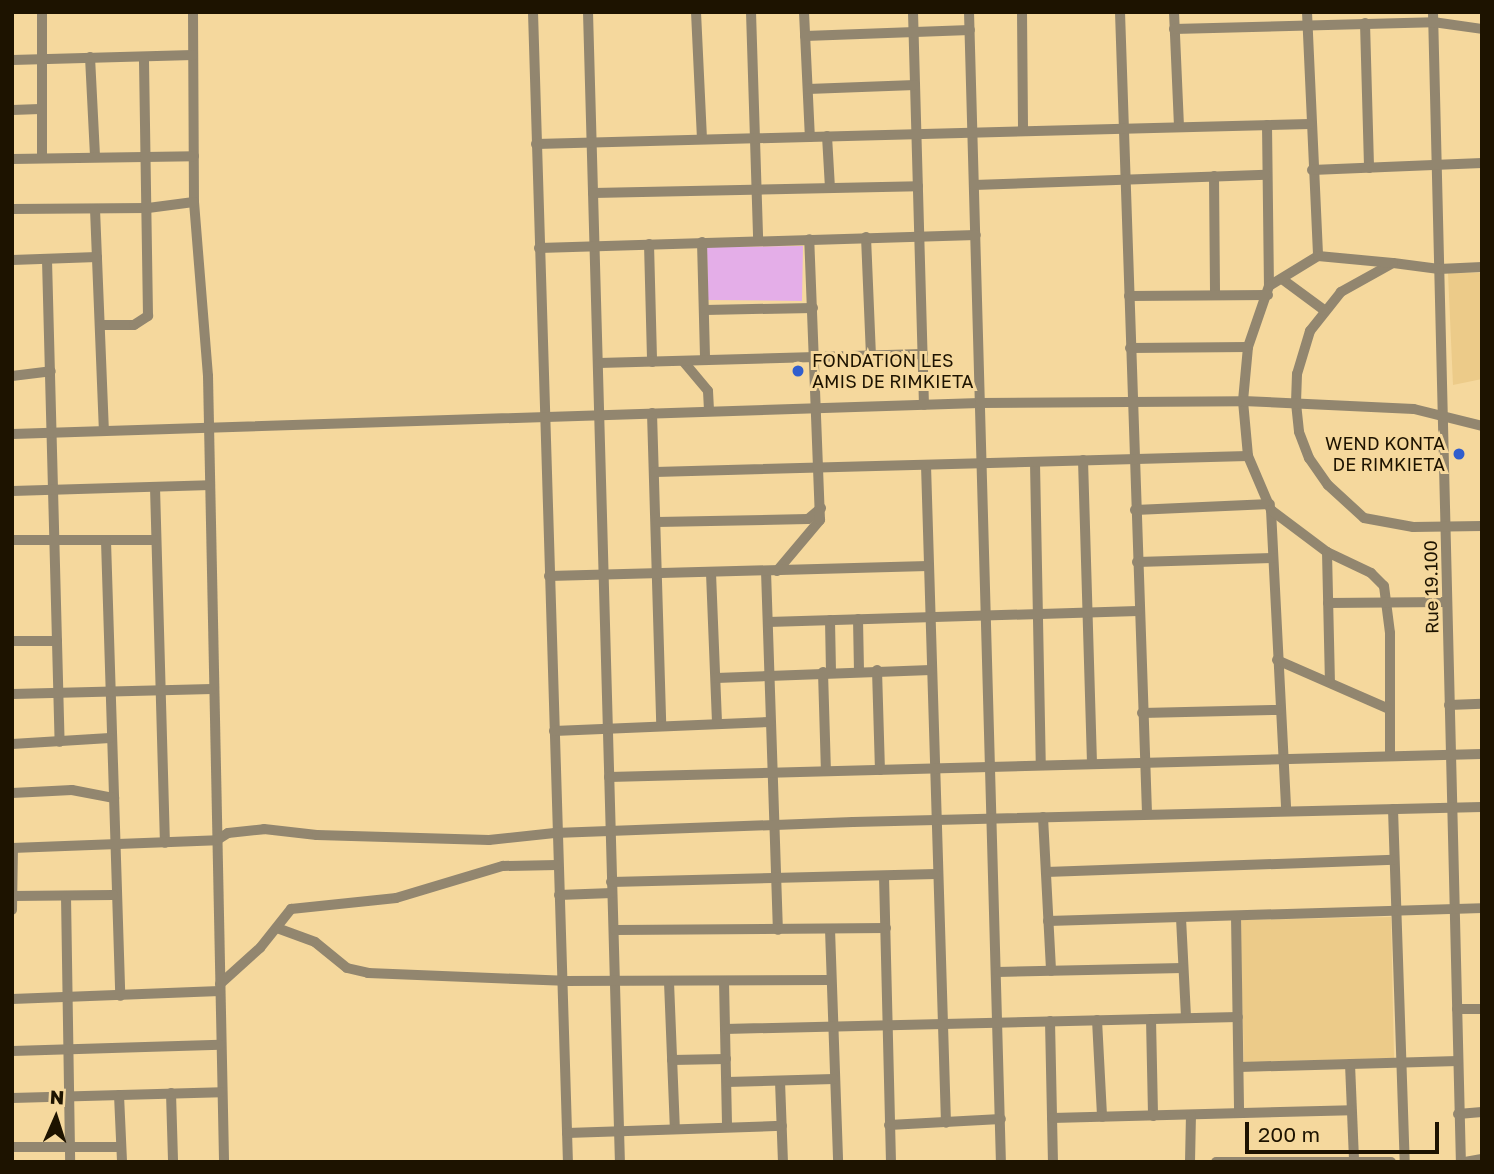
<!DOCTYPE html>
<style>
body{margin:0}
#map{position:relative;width:1494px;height:1174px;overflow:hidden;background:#f5d89d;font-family:"Golos Text",sans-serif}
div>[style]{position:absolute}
.built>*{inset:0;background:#eccb89}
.green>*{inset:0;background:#e4aee8}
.minor>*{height:10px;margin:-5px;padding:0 5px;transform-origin:5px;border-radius:5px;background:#92866f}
.dots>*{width:19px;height:19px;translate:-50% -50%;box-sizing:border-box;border:4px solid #f5d89d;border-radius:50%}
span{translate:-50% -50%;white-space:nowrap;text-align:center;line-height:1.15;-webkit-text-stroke:6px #f5d89d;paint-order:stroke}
.poi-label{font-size:18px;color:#1d1300}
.left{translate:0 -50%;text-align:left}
.right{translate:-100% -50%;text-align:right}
.street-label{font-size:18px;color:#1d1300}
.frame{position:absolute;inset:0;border:14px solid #1d1300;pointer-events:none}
.north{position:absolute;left:21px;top:1083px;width:70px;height:70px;-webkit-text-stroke:5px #f5d89d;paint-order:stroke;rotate:3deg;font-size:19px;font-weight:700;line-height:28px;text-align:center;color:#1d1300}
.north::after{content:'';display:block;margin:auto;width:24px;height:32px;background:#1d1300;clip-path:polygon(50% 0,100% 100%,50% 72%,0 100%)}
.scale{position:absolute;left:1245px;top:1122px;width:194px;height:32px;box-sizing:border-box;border:4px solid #1d1300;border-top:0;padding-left:9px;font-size:21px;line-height:24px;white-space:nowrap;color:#1d1300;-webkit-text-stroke:5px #f5d89d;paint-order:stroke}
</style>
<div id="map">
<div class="built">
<i style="clip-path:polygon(1448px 273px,1482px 273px,1482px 379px,1453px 385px)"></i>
<i style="clip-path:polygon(1391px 917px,1394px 1058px,1244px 1062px,1240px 920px)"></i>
</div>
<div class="green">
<i style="clip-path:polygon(803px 246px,802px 301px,708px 300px,707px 247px)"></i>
</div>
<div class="minor">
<i style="left:193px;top:12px;width:190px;rotate:89.7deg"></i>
<i style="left:194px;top:202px;width:175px;rotate:85.4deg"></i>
<i style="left:208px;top:376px;width:786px;rotate:88.83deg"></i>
<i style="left:533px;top:12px;width:1151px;rotate:88.26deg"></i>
<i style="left:588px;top:12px;width:1150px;rotate:88.41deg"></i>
<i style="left:696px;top:12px;width:127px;rotate:87.3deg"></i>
<i style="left:751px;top:12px;width:228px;rotate:88.2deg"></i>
<i style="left:804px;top:12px;width:125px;rotate:87.3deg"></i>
<i style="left:913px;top:12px;width:393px;rotate:88.4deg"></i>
<i style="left:969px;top:12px;width:1150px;rotate:88.41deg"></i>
<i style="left:1022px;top:12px;width:119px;rotate:89.5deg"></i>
<i style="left:1120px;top:12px;width:801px;rotate:88.07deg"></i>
<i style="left:1174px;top:12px;width:115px;rotate:87.5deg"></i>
<i style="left:1307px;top:12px;width:244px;rotate:87.4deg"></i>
<i style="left:1433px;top:12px;width:1150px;rotate:88.61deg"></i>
<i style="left:1365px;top:23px;width:145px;rotate:88.4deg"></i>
<i style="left:1174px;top:29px;width:259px;rotate:-1.5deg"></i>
<i style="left:1433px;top:22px;width:49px;rotate:8.1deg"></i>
<i style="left:805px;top:36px;width:165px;rotate:-2.1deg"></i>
<i style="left:90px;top:57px;width:100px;rotate:87.1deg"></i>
<i style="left:12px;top:60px;width:181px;rotate:-1.6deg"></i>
<i style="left:808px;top:89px;width:107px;rotate:-2.1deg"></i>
<i style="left:12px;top:110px;width:28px;rotate:-2deg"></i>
<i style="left:1267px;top:125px;width:161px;rotate:89.3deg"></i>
<i style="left:1269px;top:286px;width:65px;rotate:109deg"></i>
<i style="left:1248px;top:347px;width:54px;rotate:95.3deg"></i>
<i style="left:1243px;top:401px;width:55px;rotate:84.8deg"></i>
<i style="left:1248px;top:456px;width:59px;rotate:66.9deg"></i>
<i style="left:1271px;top:510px;width:301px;rotate:87.1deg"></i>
<i style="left:827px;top:136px;width:52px;rotate:86.7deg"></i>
<i style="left:536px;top:144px;width:774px;rotate:-1.48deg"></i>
<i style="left:42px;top:158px;width:146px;rotate:-90deg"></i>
<i style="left:12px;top:159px;width:182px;rotate:-0.9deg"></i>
<i style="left:1312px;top:170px;width:170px;rotate:-2.4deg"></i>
<i style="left:1214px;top:176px;width:116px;rotate:89.5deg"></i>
<i style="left:974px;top:185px;width:292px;rotate:-2deg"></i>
<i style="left:593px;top:193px;width:325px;rotate:-1.2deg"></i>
<i style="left:12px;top:209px;width:136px;rotate:-0.4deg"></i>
<i style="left:148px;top:208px;width:46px;rotate:-7.4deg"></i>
<i style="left:95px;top:209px;width:220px;rotate:87.7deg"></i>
<i style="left:866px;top:237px;width:118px;rotate:87.6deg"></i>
<i style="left:702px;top:242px;width:118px;rotate:88.5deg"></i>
<i style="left:649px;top:244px;width:118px;rotate:88.5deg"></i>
<i style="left:539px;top:248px;width:437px;rotate:-1.7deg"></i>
<i style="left:12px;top:260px;width:85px;rotate:-2deg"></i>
<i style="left:47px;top:260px;width:482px;rotate:88.5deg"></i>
<i style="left:1482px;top:267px;width:43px;rotate:177.3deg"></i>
<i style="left:1439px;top:269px;width:46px;rotate:-172.6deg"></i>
<i style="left:1393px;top:263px;width:60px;rotate:150.9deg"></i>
<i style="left:1341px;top:292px;width:50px;rotate:128.5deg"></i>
<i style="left:1310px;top:331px;width:45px;rotate:106.8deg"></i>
<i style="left:1297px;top:374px;width:29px;rotate:92deg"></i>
<i style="left:1296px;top:403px;width:29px;rotate:84deg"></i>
<i style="left:1299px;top:432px;width:28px;rotate:69deg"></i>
<i style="left:1309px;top:458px;width:33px;rotate:55deg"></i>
<i style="left:1328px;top:485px;width:49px;rotate:42.5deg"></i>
<i style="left:1364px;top:518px;width:50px;rotate:10.4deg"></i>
<i style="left:1413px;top:527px;width:69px;rotate:-0.8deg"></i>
<i style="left:1282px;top:279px;width:52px;rotate:36.4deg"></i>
<i style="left:1269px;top:286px;width:57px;rotate:-31.5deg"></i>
<i style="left:1318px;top:256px;width:75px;rotate:5.3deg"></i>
<i style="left:1129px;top:296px;width:139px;rotate:-0.4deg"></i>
<i style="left:705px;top:310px;width:108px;rotate:-1.1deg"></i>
<i style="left:100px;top:325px;width:34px"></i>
<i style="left:134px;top:325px;width:17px;rotate:-33deg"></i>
<i style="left:148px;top:316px;width:259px;rotate:-90.9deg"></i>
<i style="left:1130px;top:348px;width:118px;rotate:-0.5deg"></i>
<i style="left:683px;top:361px;width:39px;rotate:50deg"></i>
<i style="left:708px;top:391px;width:20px;rotate:87deg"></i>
<i style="left:599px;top:363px;width:324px;rotate:-1.6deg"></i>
<i style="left:12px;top:376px;width:39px;rotate:-7deg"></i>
<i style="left:652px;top:413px;width:312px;rotate:88.3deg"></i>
<i style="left:12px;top:434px;width:968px;rotate:-1.83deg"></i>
<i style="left:980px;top:403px;width:263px;rotate:-0.4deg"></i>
<i style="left:1243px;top:401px;width:171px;rotate:2.7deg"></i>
<i style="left:1414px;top:409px;width:70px;rotate:14deg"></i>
<i style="left:1083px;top:460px;width:304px;rotate:88.3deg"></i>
<i style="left:1035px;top:463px;width:301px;rotate:88.9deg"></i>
<i style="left:926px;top:465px;width:658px;rotate:88.26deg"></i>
<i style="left:655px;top:472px;width:593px;rotate:-1.55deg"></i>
<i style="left:155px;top:487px;width:356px;rotate:88.4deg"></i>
<i style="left:12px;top:491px;width:198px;rotate:-1.7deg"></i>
<i style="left:1135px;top:510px;width:135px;rotate:-2.5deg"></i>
<i style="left:1271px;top:510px;width:70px;rotate:36.9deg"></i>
<i style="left:1327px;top:552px;width:49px;rotate:25.5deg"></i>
<i style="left:1371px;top:573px;width:18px;rotate:45deg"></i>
<i style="left:1384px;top:586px;width:47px;rotate:82.7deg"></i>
<i style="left:1390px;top:633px;width:121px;rotate:90deg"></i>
<i style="left:657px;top:522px;width:151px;rotate:-1.1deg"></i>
<i style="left:808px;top:519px;width:17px;rotate:-40deg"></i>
<i style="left:12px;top:540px;width:143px"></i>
<i style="left:106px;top:541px;width:455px;rotate:88.2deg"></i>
<i style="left:1327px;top:552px;width:129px;rotate:88.7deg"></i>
<i style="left:1137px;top:562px;width:136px;rotate:-1.7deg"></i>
<i style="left:766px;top:571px;width:359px;rotate:88.1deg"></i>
<i style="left:777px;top:571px;width:67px;rotate:-49.9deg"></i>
<i style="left:820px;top:520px;width:281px;rotate:-92.2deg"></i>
<i style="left:711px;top:573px;width:151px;rotate:87.7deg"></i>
<i style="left:549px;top:576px;width:379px;rotate:-1.5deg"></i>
<i style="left:1328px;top:603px;width:118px;rotate:-0.5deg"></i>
<i style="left:858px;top:619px;width:52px;rotate:88.9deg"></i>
<i style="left:830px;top:620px;width:52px;rotate:88.9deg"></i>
<i style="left:768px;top:622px;width:370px;rotate:-1.7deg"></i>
<i style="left:12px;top:641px;width:45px"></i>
<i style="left:1277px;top:660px;width:122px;rotate:23.6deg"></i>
<i style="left:877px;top:670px;width:100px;rotate:88.3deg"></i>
<i style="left:823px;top:672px;width:99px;rotate:88.3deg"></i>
<i style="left:716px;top:678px;width:215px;rotate:-2.1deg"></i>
<i style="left:12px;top:694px;width:200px;rotate:-1.4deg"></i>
<i style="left:1449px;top:705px;width:33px;rotate:-2deg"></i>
<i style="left:1142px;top:713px;width:137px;rotate:-1.3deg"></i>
<i style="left:554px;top:731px;width:216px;rotate:-2.4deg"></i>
<i style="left:12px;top:744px;width:98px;rotate:-3.5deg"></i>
<i style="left:609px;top:777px;width:873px;rotate:-1.51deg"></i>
<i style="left:12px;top:793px;width:60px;rotate:-2.9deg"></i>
<i style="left:72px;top:790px;width:43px;rotate:10.8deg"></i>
<i style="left:1393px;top:809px;width:353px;rotate:88.1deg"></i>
<i style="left:1043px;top:817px;width:154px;rotate:87deg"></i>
<i style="left:12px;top:848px;width:205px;rotate:-2.2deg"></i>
<i style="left:217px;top:840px;width:13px;rotate:-32deg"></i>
<i style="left:228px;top:833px;width:36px;rotate:-6deg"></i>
<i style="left:264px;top:829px;width:53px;rotate:6.5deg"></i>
<i style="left:317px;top:835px;width:172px;rotate:1.7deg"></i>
<i style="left:489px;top:840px;width:66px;rotate:-6.1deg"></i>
<i style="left:555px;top:833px;width:298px;rotate:-2.1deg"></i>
<i style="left:853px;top:822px;width:629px;rotate:-1.37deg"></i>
<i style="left:1046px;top:872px;width:348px;rotate:-2deg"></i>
<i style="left:884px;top:876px;width:286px;rotate:88.6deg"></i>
<i style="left:611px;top:882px;width:325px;rotate:-1.4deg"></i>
<i style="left:559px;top:895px;width:53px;rotate:-2.2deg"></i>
<i style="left:12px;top:896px;width:101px;rotate:-0.6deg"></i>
<i style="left:66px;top:896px;width:266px;rotate:89.1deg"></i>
<i style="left:12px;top:910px;width:62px;rotate:-89.1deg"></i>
<i style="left:1236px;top:916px;width:196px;rotate:89.1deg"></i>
<i style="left:1181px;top:918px;width:100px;rotate:87.1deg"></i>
<i style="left:1048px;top:921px;width:434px;rotate:-1.7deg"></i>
<i style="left:277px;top:928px;width:40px;rotate:20.2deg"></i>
<i style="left:315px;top:942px;width:41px;rotate:39.1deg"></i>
<i style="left:347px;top:968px;width:22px;rotate:13deg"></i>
<i style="left:368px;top:973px;width:196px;rotate:2.3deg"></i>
<i style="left:564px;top:981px;width:267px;rotate:-0.2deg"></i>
<i style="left:830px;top:929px;width:233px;rotate:88deg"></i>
<i style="left:615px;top:930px;width:271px;rotate:-0.4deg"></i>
<i style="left:997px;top:972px;width:186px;rotate:-1.2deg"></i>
<i style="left:724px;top:981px;width:146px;rotate:88.8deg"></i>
<i style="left:669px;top:982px;width:147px;rotate:87.7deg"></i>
<i style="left:220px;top:984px;width:54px;rotate:-42deg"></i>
<i style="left:260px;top:948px;width:50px;rotate:-51.5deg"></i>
<i style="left:291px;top:909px;width:106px;rotate:-6deg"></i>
<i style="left:396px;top:898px;width:112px;rotate:-16.7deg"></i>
<i style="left:503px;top:866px;width:54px;rotate:-1.1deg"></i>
<i style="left:12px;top:999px;width:208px;rotate:-2.2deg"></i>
<i style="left:1457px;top:1009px;width:25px"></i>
<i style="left:1151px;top:1019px;width:97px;rotate:88.8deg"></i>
<i style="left:1097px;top:1020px;width:97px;rotate:87deg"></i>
<i style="left:1050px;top:1021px;width:141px;rotate:88.8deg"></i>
<i style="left:725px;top:1029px;width:513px;rotate:-1.34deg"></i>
<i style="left:12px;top:1051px;width:208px;rotate:-1.7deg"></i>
<i style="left:672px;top:1060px;width:54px;rotate:-1.1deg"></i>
<i style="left:1350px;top:1064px;width:95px;rotate:87.6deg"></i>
<i style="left:1239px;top:1067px;width:219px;rotate:-1.6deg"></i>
<i style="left:780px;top:1081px;width:81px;rotate:87.9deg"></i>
<i style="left:727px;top:1082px;width:107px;rotate:-1.6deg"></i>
<i style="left:171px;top:1093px;width:69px;rotate:88.3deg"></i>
<i style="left:119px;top:1095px;width:67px;rotate:87.4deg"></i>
<i style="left:12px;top:1098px;width:209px;rotate:-1.6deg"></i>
<i style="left:1458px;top:1114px;width:24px;rotate:-5deg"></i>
<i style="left:1052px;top:1118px;width:299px;rotate:-1.5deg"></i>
<i style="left:889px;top:1125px;width:112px;rotate:-3.1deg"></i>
<i style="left:567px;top:1133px;width:215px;rotate:-1.9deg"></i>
<i style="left:12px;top:1147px;width:109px"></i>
<i style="left:1190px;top:1162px;width:47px;rotate:-88.8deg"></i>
<i style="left:1216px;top:1162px;width:175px"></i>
<i style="left:1465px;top:1162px;width:17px;rotate:-10deg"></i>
</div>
<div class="dots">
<i style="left:798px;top:371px;background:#315ecd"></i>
<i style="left:1459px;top:454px;background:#315ecd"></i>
</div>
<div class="poi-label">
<span class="left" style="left:812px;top:371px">FONDATION LES<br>AMIS DE RIMKIETA</span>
<span class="right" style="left:1445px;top:454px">WEND KONTA<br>DE RIMKIETA</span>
</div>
<div class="street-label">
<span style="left:1431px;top:587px;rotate:-91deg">Rue 19.100</span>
</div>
<div class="frame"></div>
<div class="north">N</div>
<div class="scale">200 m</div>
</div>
